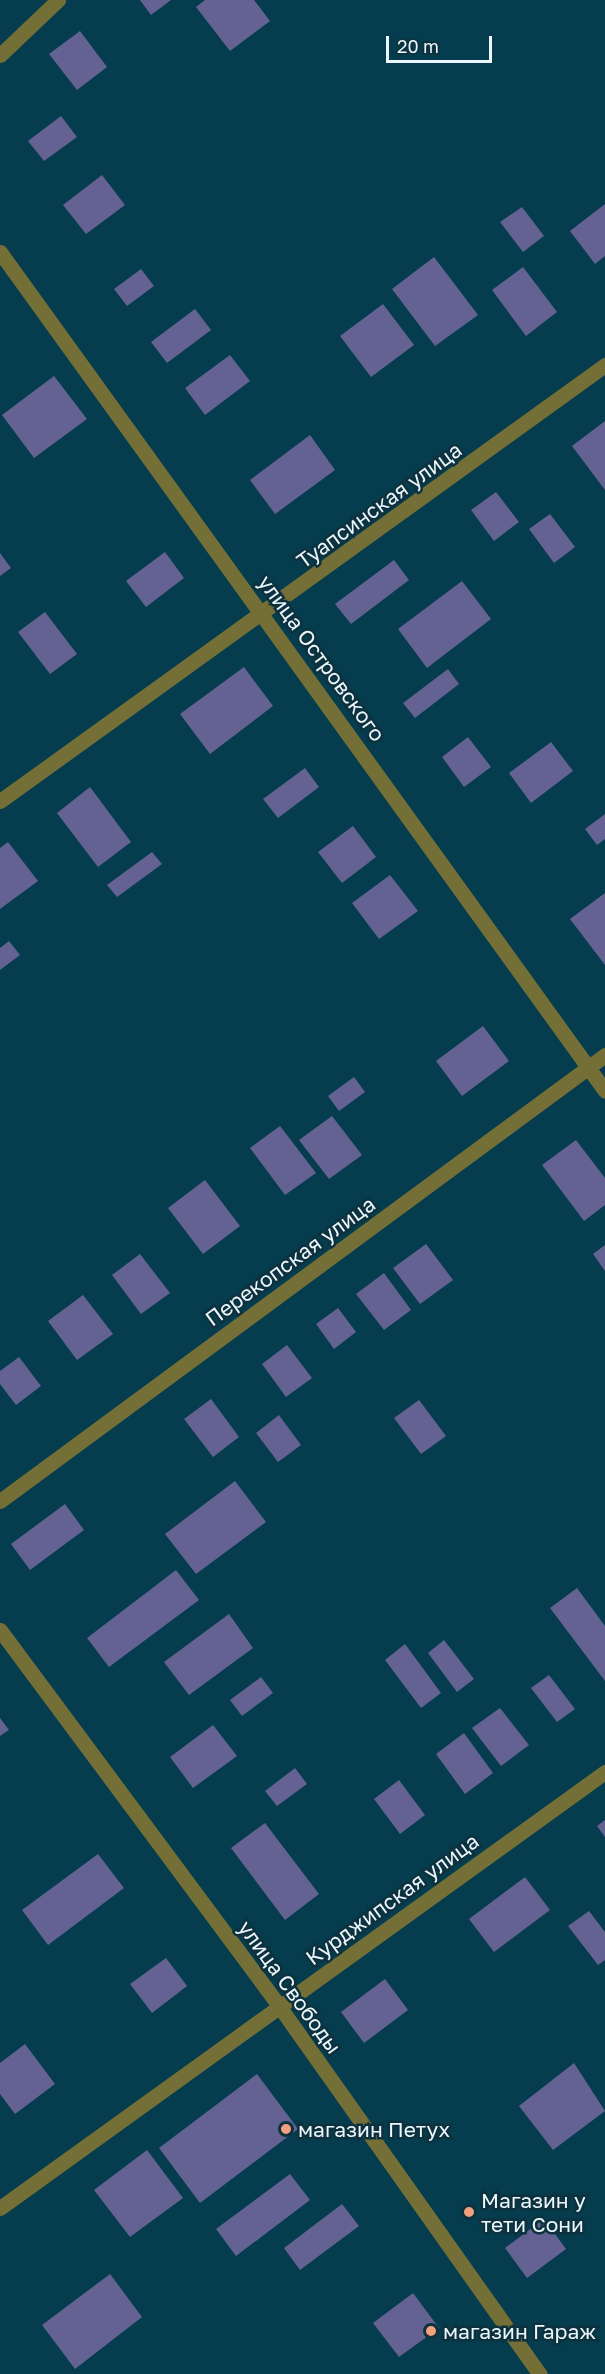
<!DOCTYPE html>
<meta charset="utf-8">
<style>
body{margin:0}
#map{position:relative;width:605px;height:2374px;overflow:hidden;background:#053d4e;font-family:"Golos Text",sans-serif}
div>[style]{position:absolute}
.building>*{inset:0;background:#646292}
.minor>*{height:15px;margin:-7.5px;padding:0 7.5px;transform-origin:7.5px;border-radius:7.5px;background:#736f36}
.dots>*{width:16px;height:16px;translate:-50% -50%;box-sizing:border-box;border:3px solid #0e313e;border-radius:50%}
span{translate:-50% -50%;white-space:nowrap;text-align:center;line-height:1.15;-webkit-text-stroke:5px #0e313e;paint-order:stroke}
.street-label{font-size:21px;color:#ebf7fd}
.poi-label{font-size:21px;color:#ebf7fd}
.left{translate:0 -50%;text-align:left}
.scale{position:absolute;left:386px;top:36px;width:106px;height:27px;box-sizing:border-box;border:3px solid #ebf7fd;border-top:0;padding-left:8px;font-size:18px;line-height:21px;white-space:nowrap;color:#ebf7fd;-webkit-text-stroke:4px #0e313e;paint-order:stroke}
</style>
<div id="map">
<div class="building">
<i style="clip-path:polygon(140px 0,171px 0,151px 15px)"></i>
<i style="clip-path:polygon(205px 0,254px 0,270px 21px,230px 51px,196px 7px)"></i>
<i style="clip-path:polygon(80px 31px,107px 67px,77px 90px,49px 54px)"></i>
<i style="clip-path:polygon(61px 116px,77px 137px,44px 161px,28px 141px)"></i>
<i style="clip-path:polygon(102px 175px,125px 205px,86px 234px,63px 205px)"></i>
<i style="clip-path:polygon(605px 204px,605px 256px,595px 264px,570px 231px)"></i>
<i style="clip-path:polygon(522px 207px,544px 236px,523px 252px,500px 222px)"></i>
<i style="clip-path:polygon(434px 257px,478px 315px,435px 346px,392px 289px)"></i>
<i style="clip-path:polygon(523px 267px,557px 312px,526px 336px,492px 290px)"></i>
<i style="clip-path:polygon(141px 269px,154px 286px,127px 306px,114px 289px)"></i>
<i style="clip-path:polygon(383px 304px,414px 345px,371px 377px,340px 336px)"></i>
<i style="clip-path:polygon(195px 309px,211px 330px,167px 363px,151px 342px)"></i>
<i style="clip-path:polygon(230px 355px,250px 381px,205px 415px,185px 388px)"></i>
<i style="clip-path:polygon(54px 376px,87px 419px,34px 458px,2px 415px)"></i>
<i style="clip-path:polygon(605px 421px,605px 490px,572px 446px)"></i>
<i style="clip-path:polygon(310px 435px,335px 470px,275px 514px,250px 480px)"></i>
<i style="clip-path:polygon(496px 492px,519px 522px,494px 541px,471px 510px)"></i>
<i style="clip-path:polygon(550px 514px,575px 547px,554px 563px,529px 529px)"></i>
<i style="clip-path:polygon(165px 552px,184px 578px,146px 607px,126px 581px)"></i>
<i style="clip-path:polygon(0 553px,11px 568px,0 576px)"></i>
<i style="clip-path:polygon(394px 560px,409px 580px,351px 624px,335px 604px)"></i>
<i style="clip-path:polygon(462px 581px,491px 619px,427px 668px,398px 629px)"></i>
<i style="clip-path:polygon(45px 612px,77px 654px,50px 674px,18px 632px)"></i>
<i style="clip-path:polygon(244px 667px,273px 706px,210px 754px,180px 714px)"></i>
<i style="clip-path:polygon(448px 669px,459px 684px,415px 718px,403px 703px)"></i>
<i style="clip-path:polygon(468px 737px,491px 767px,464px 787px,442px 757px)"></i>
<i style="clip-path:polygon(551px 742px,573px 771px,531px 803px,509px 773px)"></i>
<i style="clip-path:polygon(305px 768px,319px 787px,278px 818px,263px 799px)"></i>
<i style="clip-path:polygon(90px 787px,131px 842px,98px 867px,57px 813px)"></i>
<i style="clip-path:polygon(605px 814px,605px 839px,597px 845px,585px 829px)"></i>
<i style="clip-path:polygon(353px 826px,376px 857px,342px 883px,318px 852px)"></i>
<i style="clip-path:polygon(8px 842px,38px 881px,0 909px,0 848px)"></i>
<i style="clip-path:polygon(152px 852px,162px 864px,117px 897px,107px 885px)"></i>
<i style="clip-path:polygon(390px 875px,418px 911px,379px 939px,352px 903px)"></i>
<i style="clip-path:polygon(605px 893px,605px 965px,570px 919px)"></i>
<i style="clip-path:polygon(9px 941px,20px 955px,0 970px,0 948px)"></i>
<i style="clip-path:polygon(483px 1026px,509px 1061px,462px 1096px,436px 1061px)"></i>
<i style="clip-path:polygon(354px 1077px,365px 1092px,339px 1111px,328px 1096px)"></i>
<i style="clip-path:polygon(332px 1116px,362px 1155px,329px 1179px,299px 1140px)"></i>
<i style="clip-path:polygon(280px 1126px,316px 1173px,285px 1195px,250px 1148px)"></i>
<i style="clip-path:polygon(576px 1140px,605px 1178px,605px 1205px,584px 1221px,542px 1165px)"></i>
<i style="clip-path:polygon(205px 1180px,240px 1226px,203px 1254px,168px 1208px)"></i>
<i style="clip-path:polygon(426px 1244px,453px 1280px,420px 1304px,393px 1268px)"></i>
<i style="clip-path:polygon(605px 1245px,605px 1271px,593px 1254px)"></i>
<i style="clip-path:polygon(140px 1254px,170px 1293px,141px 1314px,112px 1275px)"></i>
<i style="clip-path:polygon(384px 1273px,411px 1310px,384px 1330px,356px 1294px)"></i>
<i style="clip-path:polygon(83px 1295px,113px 1334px,77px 1360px,48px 1321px)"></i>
<i style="clip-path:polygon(338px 1308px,356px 1332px,334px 1349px,316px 1324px)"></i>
<i style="clip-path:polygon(287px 1345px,312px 1378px,286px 1397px,262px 1364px)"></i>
<i style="clip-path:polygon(19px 1357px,41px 1386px,16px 1405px,0 1384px,0 1371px)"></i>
<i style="clip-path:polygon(211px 1399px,239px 1437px,213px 1457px,184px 1419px)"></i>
<i style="clip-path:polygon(419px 1400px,446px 1436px,421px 1454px,394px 1418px)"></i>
<i style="clip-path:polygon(279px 1415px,301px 1445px,278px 1462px,256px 1433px)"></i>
<i style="clip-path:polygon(235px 1481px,266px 1522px,196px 1574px,165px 1534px)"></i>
<i style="clip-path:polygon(65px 1504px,84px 1530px,30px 1570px,11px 1544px)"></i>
<i style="clip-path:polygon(176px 1570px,199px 1600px,109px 1667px,87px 1638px)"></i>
<i style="clip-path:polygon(577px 1588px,605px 1626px,605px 1681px,550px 1608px)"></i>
<i style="clip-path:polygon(229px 1614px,253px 1648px,189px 1695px,164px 1662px)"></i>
<i style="clip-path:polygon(444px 1640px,474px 1679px,457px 1692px,428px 1653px)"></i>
<i style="clip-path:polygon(405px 1644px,441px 1693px,421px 1708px,385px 1660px)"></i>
<i style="clip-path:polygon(549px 1675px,575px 1709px,557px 1722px,531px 1688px)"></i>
<i style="clip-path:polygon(261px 1677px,273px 1693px,242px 1716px,230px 1700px)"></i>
<i style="clip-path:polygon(500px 1708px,529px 1745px,501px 1766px,472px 1728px)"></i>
<i style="clip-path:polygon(0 1718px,9px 1730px,0 1736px)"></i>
<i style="clip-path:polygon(213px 1725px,237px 1756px,193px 1788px,170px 1757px)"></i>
<i style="clip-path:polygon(464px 1733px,493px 1773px,465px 1794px,436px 1754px)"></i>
<i style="clip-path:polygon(295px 1768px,307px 1784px,277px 1806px,265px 1791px)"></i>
<i style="clip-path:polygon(399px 1780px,425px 1815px,400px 1834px,374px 1799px)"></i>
<i style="clip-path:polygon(605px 1820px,605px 1837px,597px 1826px)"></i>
<i style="clip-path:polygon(265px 1823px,319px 1894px,285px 1920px,231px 1848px)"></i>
<i style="clip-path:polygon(98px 1854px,124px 1888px,48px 1945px,22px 1910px)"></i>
<i style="clip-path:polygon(525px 1877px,550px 1910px,494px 1952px,469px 1919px)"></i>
<i style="clip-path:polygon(589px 1911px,605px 1932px,605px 1960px,598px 1965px,568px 1926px)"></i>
<i style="clip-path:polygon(166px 1958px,187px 1986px,152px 2013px,130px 1984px)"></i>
<i style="clip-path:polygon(385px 1979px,408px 2010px,364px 2043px,341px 2012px)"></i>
<i style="clip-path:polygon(25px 2044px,55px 2084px,15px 2114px,0 2094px,0 2063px)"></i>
<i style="clip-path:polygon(574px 2063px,605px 2111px,553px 2150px,519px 2106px)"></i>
<i style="clip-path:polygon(257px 2074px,298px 2129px,200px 2203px,159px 2148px)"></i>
<i style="clip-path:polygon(147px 2150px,183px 2198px,130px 2237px,94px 2190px)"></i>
<i style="clip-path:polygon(290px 2174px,310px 2200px,236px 2256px,216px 2229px)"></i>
<i style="clip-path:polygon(342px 2204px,359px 2226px,300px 2270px,284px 2248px)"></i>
<i style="clip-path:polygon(544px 2219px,566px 2249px,527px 2278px,505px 2248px)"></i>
<i style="clip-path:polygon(110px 2274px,142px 2317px,75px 2369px,42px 2325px)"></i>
<i style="clip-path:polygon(413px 2293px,439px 2328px,399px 2357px,373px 2323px)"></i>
</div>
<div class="minor">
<i style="left:0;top:55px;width:80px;rotate:-43.5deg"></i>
<i style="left:0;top:252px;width:1034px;rotate:54.2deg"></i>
<i style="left:0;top:801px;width:746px;rotate:-35.78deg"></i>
<i style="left:0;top:1501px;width:752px;rotate:-36.4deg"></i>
<i style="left:0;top:1630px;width:468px;rotate:53.4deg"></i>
<i style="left:279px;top:2006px;width:451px;rotate:54.7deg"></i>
<i style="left:0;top:2208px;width:746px;rotate:-35.78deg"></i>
</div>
<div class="dots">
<i style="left:286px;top:2129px;background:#f1a17d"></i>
<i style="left:469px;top:2212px;background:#f1a17d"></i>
<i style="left:431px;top:2331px;background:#f1a17d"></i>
</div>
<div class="street-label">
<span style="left:379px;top:505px;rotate:-36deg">Туапсинская улица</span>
<span style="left:322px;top:658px;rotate:54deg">улица Островского</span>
<span style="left:290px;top:1261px;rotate:-36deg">Перекопская улица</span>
<span style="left:392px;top:1899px;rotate:-36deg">Курджипская улица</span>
<span style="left:290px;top:1987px;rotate:54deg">улица Свободы</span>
</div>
<div class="poi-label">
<span class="left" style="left:298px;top:2129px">магазин Петух</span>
<span class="left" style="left:481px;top:2212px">Магазин у<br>тети Сони</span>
<span class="left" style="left:443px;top:2331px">магазин Гараж</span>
</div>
<div class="scale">20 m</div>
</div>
